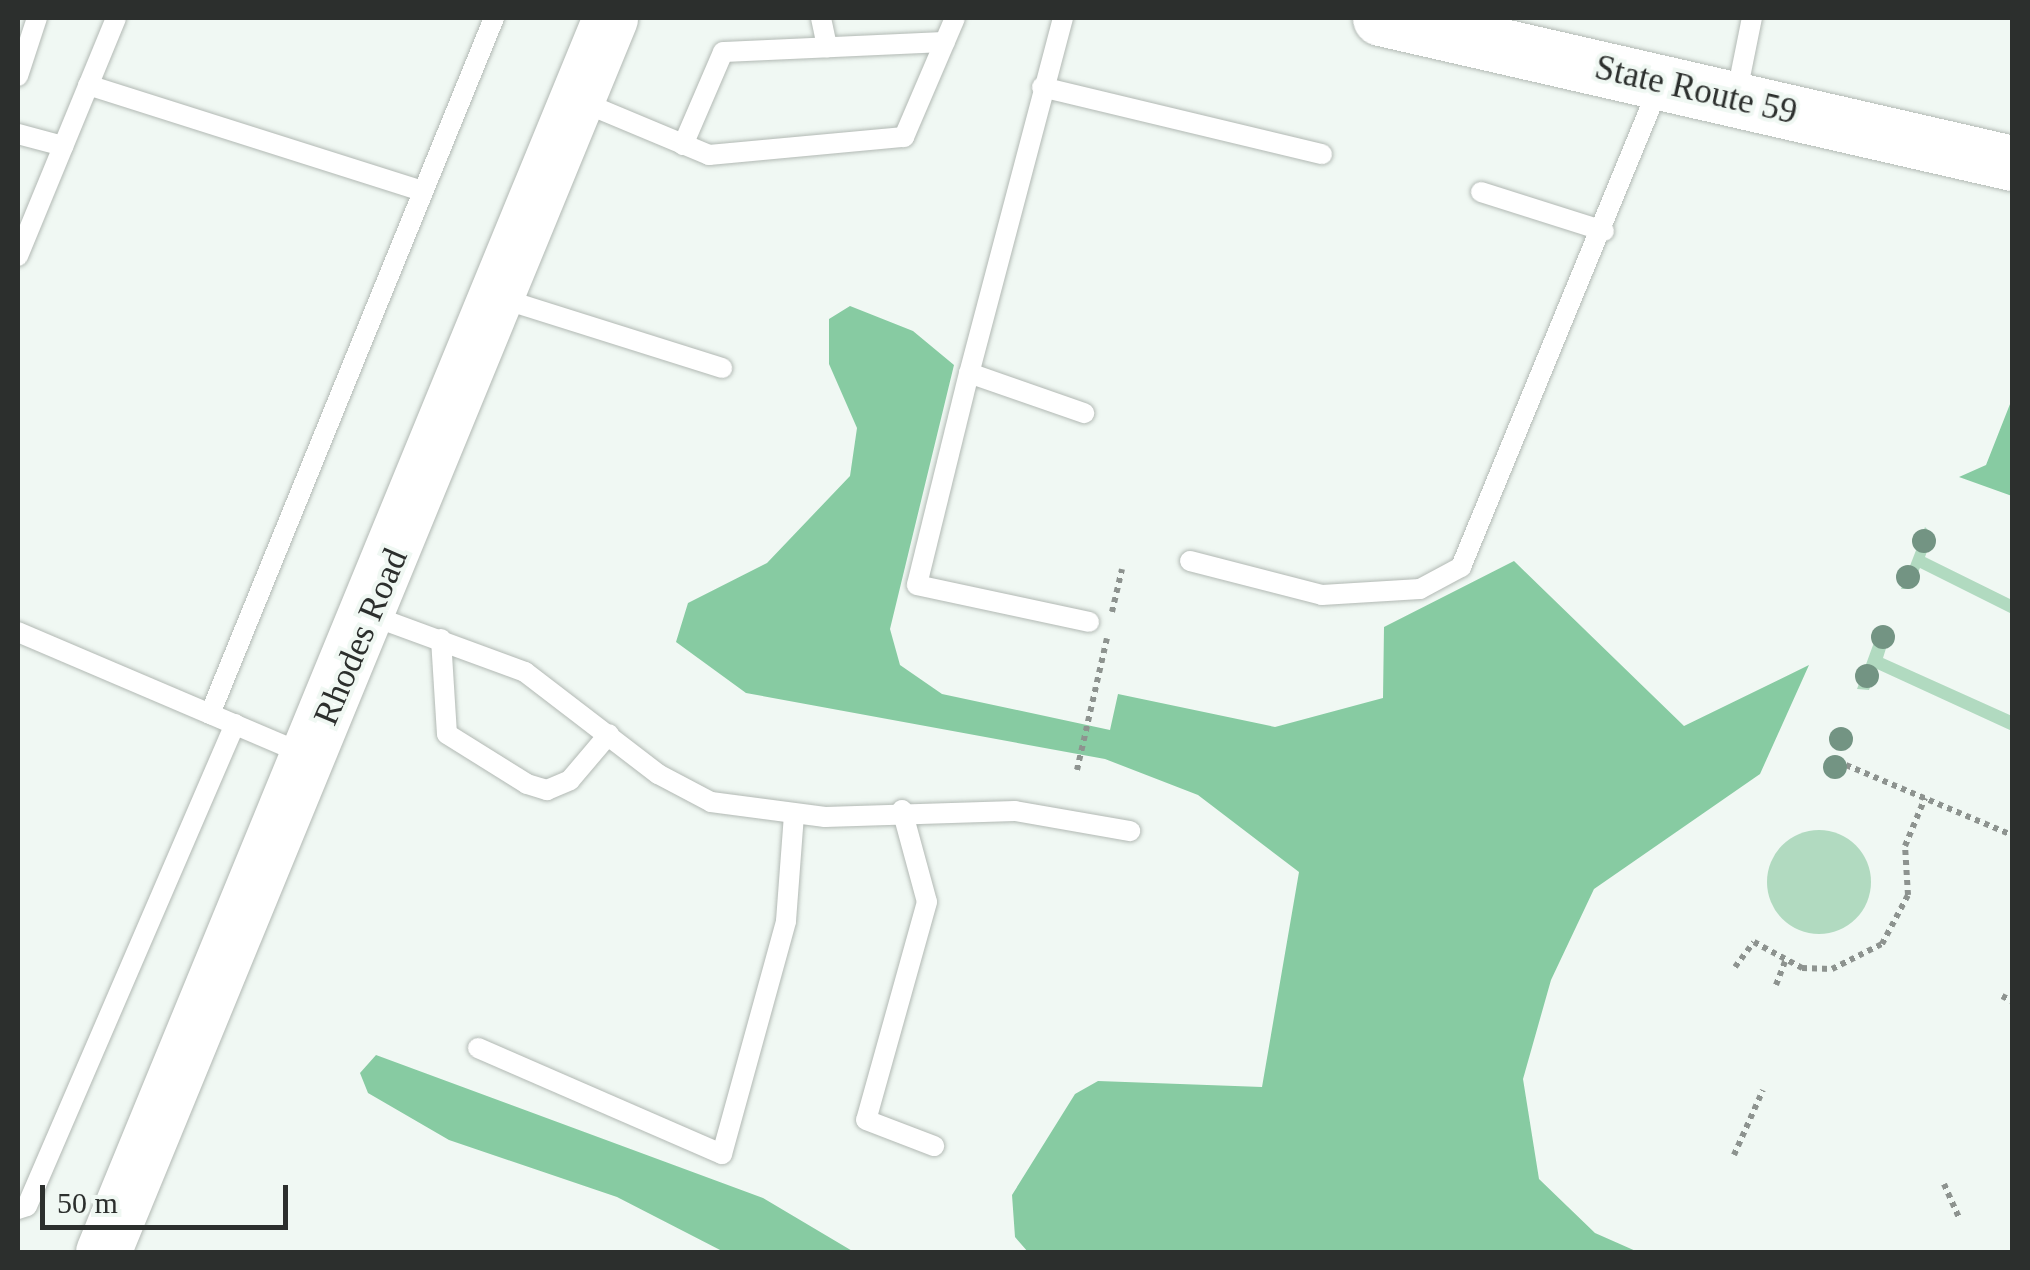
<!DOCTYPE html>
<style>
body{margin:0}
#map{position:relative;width:2030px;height:1270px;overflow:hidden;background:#f0f8f3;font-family:"Times New Roman",serif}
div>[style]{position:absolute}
.green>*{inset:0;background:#b1dac0}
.round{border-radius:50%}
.forest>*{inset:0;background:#87cba2}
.path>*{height:6px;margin-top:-3px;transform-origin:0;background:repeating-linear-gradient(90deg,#8d938f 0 5px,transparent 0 10px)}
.roads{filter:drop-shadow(0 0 2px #b2b9b4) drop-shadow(0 0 2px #b2b9b4)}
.lane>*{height:20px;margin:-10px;padding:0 10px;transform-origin:10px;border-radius:10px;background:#fff}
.secondary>*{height:55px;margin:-27.5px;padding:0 27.5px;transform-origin:27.5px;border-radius:27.5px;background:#fff}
.primary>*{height:55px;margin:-27.5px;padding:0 27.5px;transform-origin:27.5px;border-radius:27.5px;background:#fff}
.trees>*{width:24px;height:24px;margin:-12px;border-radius:50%;background:#739483}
span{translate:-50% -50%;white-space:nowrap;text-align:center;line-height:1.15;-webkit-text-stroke:8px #f0f8f3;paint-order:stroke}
.street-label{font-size:35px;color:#2c2f2d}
.frame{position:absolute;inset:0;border:20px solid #2c2f2d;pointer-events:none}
.scale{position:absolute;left:40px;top:1185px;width:248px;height:45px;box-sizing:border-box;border:5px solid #2c2f2d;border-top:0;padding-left:12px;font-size:30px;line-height:35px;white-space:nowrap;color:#2c2f2d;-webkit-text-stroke:8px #f0f8f3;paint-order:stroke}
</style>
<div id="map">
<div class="green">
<i style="clip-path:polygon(1925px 527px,1933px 535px,1925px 557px,2012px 600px,2012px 614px,1920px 568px,1910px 589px,1901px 589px)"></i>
<i style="clip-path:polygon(1880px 626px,1892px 629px,1883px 658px,2012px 716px,2012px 731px,1877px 669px,1869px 690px,1857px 689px)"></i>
<i class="round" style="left:1767px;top:830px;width:104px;height:104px"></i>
</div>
<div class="forest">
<i style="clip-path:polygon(850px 306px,913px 331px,954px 365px,890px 629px,900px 665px,942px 694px,1110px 730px,1118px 694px,1275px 727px,1383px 698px,1384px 627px,1514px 561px,1684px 726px,1809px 665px,1760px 774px,1594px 889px,1551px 980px,1523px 1079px,1539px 1179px,1595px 1233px,1638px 1252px,1028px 1252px,1015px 1237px,1012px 1195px,1075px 1094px,1098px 1081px,1262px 1087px,1299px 872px,1198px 795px,1105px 759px,746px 693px,676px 642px,688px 603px,767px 563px,850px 476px,857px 428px,829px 364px,829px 319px)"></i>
<i style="clip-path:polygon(2012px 399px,2012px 496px,1959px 477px,1986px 465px)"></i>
<i style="clip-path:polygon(376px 1055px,763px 1198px,854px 1252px,724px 1252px,617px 1197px,449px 1140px,368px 1093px,360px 1073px)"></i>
</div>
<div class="path">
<i style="left:1112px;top:612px;width:44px;rotate:-76.9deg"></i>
<i style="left:1846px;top:765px;width:180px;rotate:22.9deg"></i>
<i style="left:1077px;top:770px;width:135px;rotate:-77.2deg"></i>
<i style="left:1735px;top:967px;width:31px;rotate:-53deg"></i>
<i style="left:1754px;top:942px;width:55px;rotate:28.4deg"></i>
<i style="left:1802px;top:968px;width:30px;rotate:2deg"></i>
<i style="left:1832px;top:969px;width:56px;rotate:-26.6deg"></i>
<i style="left:1882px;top:944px;width:55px;rotate:-62deg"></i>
<i style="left:1908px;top:895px;width:49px;rotate:-93.5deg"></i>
<i style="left:1905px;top:846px;width:52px;rotate:-67.4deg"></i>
<i style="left:1776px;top:985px;width:25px;rotate:-69deg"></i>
<i style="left:2002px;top:996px;width:11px;rotate:27deg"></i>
<i style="left:1734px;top:1155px;width:71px;rotate:-66deg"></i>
<i style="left:1944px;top:1184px;width:37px;rotate:66deg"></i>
</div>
<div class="roads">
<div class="lane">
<i style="left:821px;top:18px;width:30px;rotate:78deg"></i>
<i style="left:1063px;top:18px;width:367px;rotate:104.8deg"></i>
<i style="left:969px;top:373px;width:122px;rotate:19.2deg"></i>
<i style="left:18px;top:76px;width:61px;rotate:-71.9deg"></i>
<i style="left:88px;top:85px;width:351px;rotate:17.6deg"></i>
<i style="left:1042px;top:87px;width:288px;rotate:13.5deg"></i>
<i style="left:1736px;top:97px;width:81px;rotate:-78.6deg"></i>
<i style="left:580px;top:101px;width:140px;rotate:22.7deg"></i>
<i style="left:709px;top:155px;width:196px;rotate:-5.3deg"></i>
<i style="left:904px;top:137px;width:129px;rotate:-66.8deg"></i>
<i style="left:18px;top:134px;width:47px;rotate:14.9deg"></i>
<i style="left:683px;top:145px;width:101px;rotate:-66.7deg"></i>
<i style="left:723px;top:52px;width:222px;rotate:-2.6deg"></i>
<i style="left:1481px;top:192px;width:129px;rotate:17.6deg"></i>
<i style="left:18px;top:256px;width:257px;rotate:-67.6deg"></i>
<i style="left:500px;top:298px;width:233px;rotate:17.5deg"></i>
<i style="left:969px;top:373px;width:218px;rotate:103.8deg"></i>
<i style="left:917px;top:585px;width:176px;rotate:12.1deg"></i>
<i style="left:1190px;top:561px;width:136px;rotate:14.4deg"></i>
<i style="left:1322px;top:595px;width:98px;rotate:-3.5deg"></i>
<i style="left:1420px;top:589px;width:47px;rotate:-28.2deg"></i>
<i style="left:1461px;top:567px;width:522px;rotate:-67.61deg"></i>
<i style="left:370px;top:615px;width:165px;rotate:20.2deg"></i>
<i style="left:525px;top:672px;width:168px;rotate:37.5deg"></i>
<i style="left:658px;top:774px;width:60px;rotate:27.8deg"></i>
<i style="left:711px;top:802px;width:115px;rotate:7.5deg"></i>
<i style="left:825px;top:817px;width:190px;rotate:-1.8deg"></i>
<i style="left:1015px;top:811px;width:117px;rotate:9.9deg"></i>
<i style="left:18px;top:632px;width:311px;rotate:23.1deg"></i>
<i style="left:441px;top:639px;width:95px;rotate:86.4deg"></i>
<i style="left:447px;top:734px;width:94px;rotate:32deg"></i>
<i style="left:527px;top:784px;width:21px;rotate:17deg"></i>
<i style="left:547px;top:790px;width:25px;rotate:-23deg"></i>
<i style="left:570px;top:780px;width:60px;rotate:-49.7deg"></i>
<i style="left:210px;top:714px;width:752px;rotate:-67.8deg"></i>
<i style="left:902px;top:810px;width:95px;rotate:74.8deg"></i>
<i style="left:927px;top:902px;width:226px;rotate:105.6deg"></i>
<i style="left:866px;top:1120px;width:73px;rotate:20.9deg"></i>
<i style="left:478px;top:1048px;width:266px;rotate:23.5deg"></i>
<i style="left:722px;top:1154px;width:242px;rotate:-74.6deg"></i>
<i style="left:786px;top:921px;width:107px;rotate:-85.7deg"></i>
<i style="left:18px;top:1209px;width:9px;rotate:-18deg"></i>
<i style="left:27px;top:1206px;width:525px;rotate:-66.66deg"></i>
</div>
<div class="secondary">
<i style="left:103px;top:1252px;width:1334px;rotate:-67.66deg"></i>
</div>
<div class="primary">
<i style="left:1380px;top:18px;width:648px;rotate:12.92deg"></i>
</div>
</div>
<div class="trees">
<i style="left:1924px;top:541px"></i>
<i style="left:1908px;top:577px"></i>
<i style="left:1883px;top:637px"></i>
<i style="left:1867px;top:676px"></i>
<i style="left:1841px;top:739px"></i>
<i style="left:1835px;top:767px"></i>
</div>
<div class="street-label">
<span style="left:1696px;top:90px;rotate:13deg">State Route 59</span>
<span style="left:361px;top:637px;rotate:-67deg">Rhodes Road</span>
</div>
<div class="frame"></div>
<div class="scale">50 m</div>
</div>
